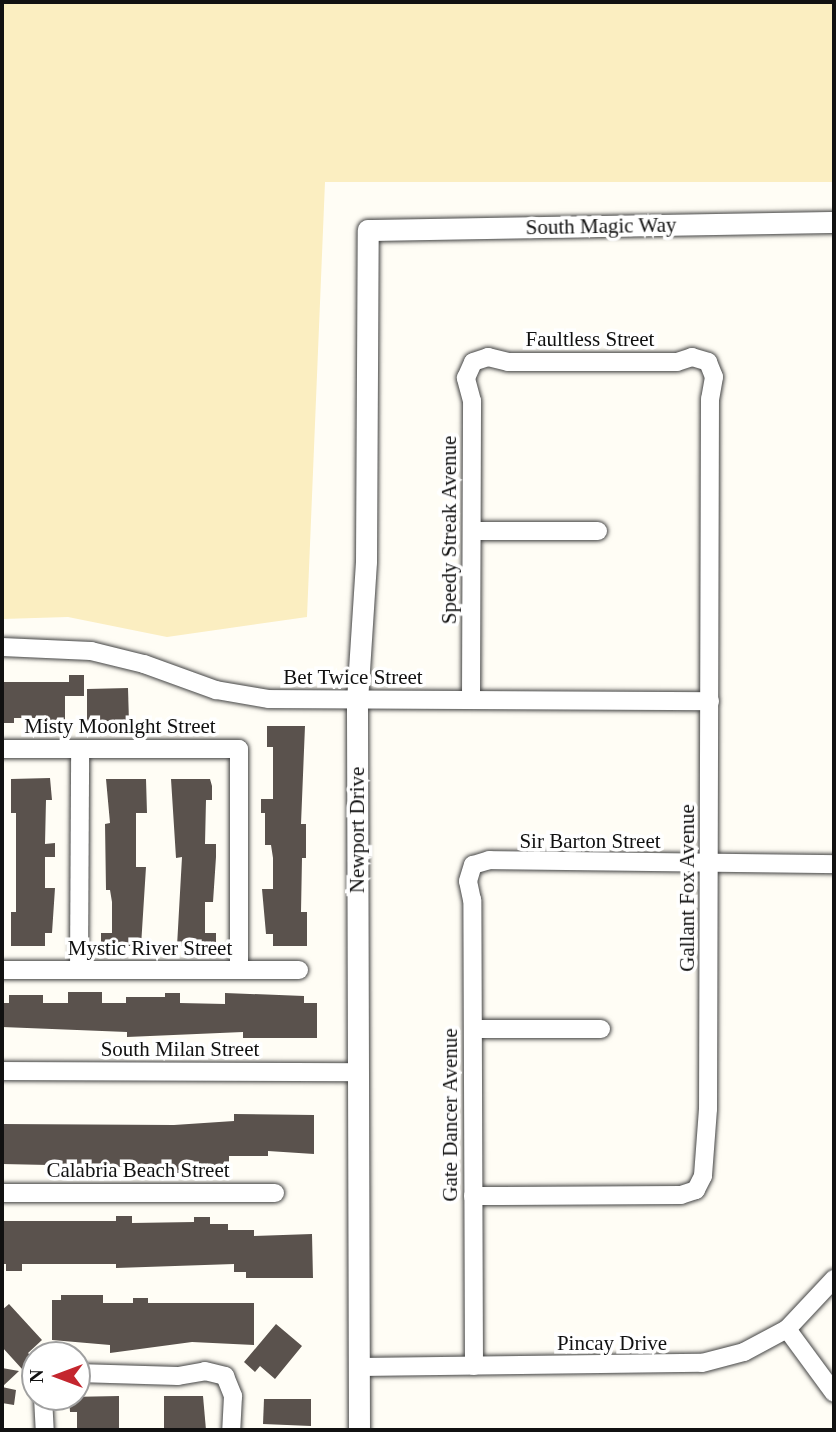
<!DOCTYPE html>
<style>
body{margin:0}
#map{position:relative;width:836px;height:1432px;overflow:hidden;background:#fffdf5;font-family:"Times New Roman",serif}
div>[style]{position:absolute}
.sand>*{inset:0;background:#fbeec1}
.building>*{inset:0;background:#5a524d}
.roads{filter:drop-shadow(0 0 2px #444) drop-shadow(0 0 2px #444)}
.minor>*{height:18px;margin:-9px;padding:0 9px;transform-origin:9px;border-radius:9px;background:#fff}
.tertiary>*{height:21px;margin:-10.5px;padding:0 10.5px;transform-origin:10.5px;border-radius:10.5px;background:#fff}
span{translate:-50% -50%;white-space:nowrap;text-align:center;line-height:1.15;-webkit-text-stroke:7px #fff;paint-order:stroke}
.street-label{font-size:21px;color:#111}
.frame{position:absolute;inset:0;border:4px solid #111;pointer-events:none}
.north{position:absolute;left:21px;top:1341px;width:70px;height:70px;box-sizing:border-box;background:#fff;border:2px solid #a0a0a0;border-radius:50%;rotate:270deg;font-size:19px;font-weight:700;line-height:28px;text-align:center;color:#111}
.north::after{content:'';display:block;margin:auto;width:24px;height:32px;background:#c4262e;clip-path:polygon(50% 0,100% 100%,50% 72%,0 100%)}
</style>
<div id="map">
<div class="sand">
<i style="clip-path:polygon(2px 2px,834px 2px,834px 182px,325px 182px,307px 617px,167px 637px,68px 617px,2px 619px)"></i>
</div>
<div class="building">
<i style="clip-path:polygon(69px 675px,84px 675px,84px 696px,65px 696px,65px 723px,43px 723px,43px 718px,14px 718px,14px 723px,2px 723px,2px 682px,69px 682px)"></i>
<i style="clip-path:polygon(128px 688px,129px 723px,87px 723px,87px 689px)"></i>
<i style="clip-path:polygon(267px 726px,305px 726px,301px 824px,306px 824px,306px 858px,302px 858px,301px 912px,307px 912px,307px 946px,273px 946px,273px 934px,266px 934px,262px 889px,273px 889px,273px 858px,271px 845px,265px 845px,265px 813px,261px 813px,261px 799px,273px 799px,273px 747px,267px 747px)"></i>
<i style="clip-path:polygon(50px 778px,52px 800px,46px 800px,45px 844px,55px 843px,55px 857px,45px 857px,45px 888px,55px 888px,52px 933px,45px 933px,45px 946px,11px 946px,11px 912px,16px 912px,16px 813px,11px 813px,11px 779px)"></i>
<i style="clip-path:polygon(106px 779px,146px 779px,147px 813px,136px 813px,136px 867px,146px 867px,141px 946px,101px 946px,101px 933px,112px 933px,112px 902px,110px 890px,106px 890px,105px 824px,110px 823px)"></i>
<i style="clip-path:polygon(171px 779px,210px 779px,212px 786px,212px 800px,206px 800px,205px 844px,216px 844px,216px 857px,213px 902px,205px 902px,205px 933px,216px 933px,216px 946px,177px 946px,182px 857px,176px 858px)"></i>
<i style="clip-path:polygon(68px 992px,102px 992px,102px 1003px,126px 1003px,126px 997px,165px 997px,165px 993px,180px 993px,180px 1003px,225px 1004px,225px 993px,304px 996px,304px 1003px,317px 1003px,317px 1038px,243px 1038px,243px 1032px,127px 1037px,127px 1032px,2px 1027px,2px 1003px,9px 1003px,9px 995px,43px 995px,43px 1003px,68px 1003px)"></i>
<i style="clip-path:polygon(234px 1114px,314px 1115px,314px 1154px,268px 1151px,268px 1156px,229px 1156px,229px 1166px,190px 1173px,173px 1173px,173px 1166px,111px 1167px,111px 1172px,95px 1172px,95px 1166px,2px 1164px,2px 1124px,174px 1125px,234px 1121px)"></i>
<i style="clip-path:polygon(116px 1216px,132px 1216px,132px 1223px,194px 1222px,194px 1217px,210px 1217px,210px 1224px,228px 1224px,228px 1230px,254px 1230px,254px 1236px,312px 1234px,313px 1278px,246px 1278px,246px 1272px,234px 1272px,234px 1264px,116px 1268px,116px 1264px,22px 1264px,22px 1271px,6px 1271px,6px 1264px,2px 1264px,2px 1221px,116px 1221px)"></i>
<i style="clip-path:polygon(61px 1295px,103px 1295px,103px 1303px,133px 1303px,133px 1298px,148px 1298px,148px 1303px,254px 1303px,254px 1345px,192px 1342px,110px 1353px,110px 1345px,52px 1340px,52px 1300px,61px 1300px)"></i>
<i style="clip-path:polygon(9px 1304px,42px 1340px,28px 1353px,33px 1358px,22px 1369px,2px 1347px,2px 1310px)"></i>
<i style="clip-path:polygon(276px 1324px,302px 1346px,275px 1379px,260px 1366px,255px 1372px,244px 1362px)"></i>
<i style="clip-path:polygon(2px 1368px,19px 1371px,2px 1387px,16px 1390px,14px 1405px,2px 1403px)"></i>
<i style="clip-path:polygon(119px 1396px,119px 1430px,77px 1430px,77px 1412px,70px 1412px,69px 1397px)"></i>
<i style="clip-path:polygon(164px 1396px,203px 1396px,206px 1430px,164px 1430px)"></i>
<i style="clip-path:polygon(264px 1399px,311px 1399px,311px 1426px,263px 1424px)"></i>
</div>
<div class="roads">
<div class="minor">
<i style="left:472px;top:531px;width:126px"></i>
<i style="left:2px;top:647px;width:89px;rotate:2.6deg"></i>
<i style="left:91px;top:651px;width:55px;rotate:13.8deg"></i>
<i style="left:144px;top:664px;width:77px;rotate:19.9deg"></i>
<i style="left:216px;top:690px;width:54px;rotate:9.6deg"></i>
<i style="left:269px;top:699px;width:441px;rotate:0.3deg"></i>
<i style="left:471px;top:699px;width:298px;rotate:-89.8deg"></i>
<i style="left:472px;top:401px;width:24px;rotate:-105deg"></i>
<i style="left:466px;top:378px;width:17px;rotate:-66deg"></i>
<i style="left:473px;top:362px;width:16px;rotate:-18deg"></i>
<i style="left:488px;top:357px;width:21px;rotate:14deg"></i>
<i style="left:508px;top:362px;width:169px"></i>
<i style="left:677px;top:362px;width:16px;rotate:-18deg"></i>
<i style="left:692px;top:357px;width:17px;rotate:17deg"></i>
<i style="left:708px;top:362px;width:16px;rotate:68deg"></i>
<i style="left:714px;top:377px;width:22px;rotate:100deg"></i>
<i style="left:710px;top:399px;width:710px;rotate:90.16deg"></i>
<i style="left:708px;top:1109px;width:67px;rotate:94.3deg"></i>
<i style="left:703px;top:1176px;width:16px;rotate:117deg"></i>
<i style="left:696px;top:1190px;width:16px;rotate:162deg"></i>
<i style="left:681px;top:1195px;width:208px;rotate:179.7deg"></i>
<i style="left:2px;top:749px;width:237px"></i>
<i style="left:239px;top:749px;width:221px;rotate:90deg"></i>
<i style="left:2px;top:970px;width:297px"></i>
<i style="left:79px;top:970px;width:221px;rotate:-89.7deg"></i>
<i style="left:473px;top:1029px;width:128px"></i>
<i style="left:2px;top:1071px;width:357px;rotate:0.2deg"></i>
<i style="left:2px;top:1193px;width:273px"></i>
<i style="left:787px;top:1329px;width:79px;rotate:53.7deg"></i>
<i style="left:474px;top:1366px;width:466px;rotate:-90.2deg"></i>
<i style="left:472px;top:900px;width:19px;rotate:-102deg"></i>
<i style="left:468px;top:881px;width:17px;rotate:-73deg"></i>
<i style="left:473px;top:865px;width:17px;rotate:-17deg"></i>
<i style="left:489px;top:860px;width:345px;rotate:0.7deg"></i>
<i style="left:360px;top:1367px;width:342px;rotate:-0.7deg"></i>
<i style="left:702px;top:1363px;width:43px;rotate:-14.7deg"></i>
<i style="left:744px;top:1352px;width:49px;rotate:-28.1deg"></i>
<i style="left:787px;top:1329px;width:69px;rotate:-46.8deg"></i>
<i style="left:77px;top:1373px;width:101px;rotate:1.7deg"></i>
<i style="left:178px;top:1376px;width:27px;rotate:-10deg"></i>
<i style="left:205px;top:1371px;width:21px;rotate:14deg"></i>
<i style="left:225px;top:1376px;width:22px;rotate:68deg"></i>
<i style="left:233px;top:1396px;width:34px;rotate:93deg"></i>
<i style="left:43px;top:1397px;width:33px;rotate:87deg"></i>
</div>
<div class="tertiary">
<i style="left:359px;top:1430px;width:729px;rotate:-90.16deg"></i>
<i style="left:357px;top:701px;width:140px;rotate:-86.3deg"></i>
<i style="left:366px;top:561px;width:331px;rotate:-89.7deg"></i>
<i style="left:368px;top:230px;width:466px;rotate:-1deg"></i>
</div>
</div>
<div class="street-label">
<span style="left:601px;top:226px;rotate:-1deg">South Magic Way</span>
<span style="left:590px;top:339px">Faultless Street</span>
<span style="left:449px;top:530px;rotate:-90deg">Speedy Streak Avenue</span>
<span style="left:353px;top:677px">Bet Twice Street</span>
<span style="left:120px;top:726px">Misty Moonlght Street</span>
<span style="left:357px;top:830px;rotate:-90deg">Newport Drive</span>
<span style="left:590px;top:841px">Sir Barton Street</span>
<span style="left:687px;top:888px;rotate:-90deg">Gallant Fox Avenue</span>
<span style="left:150px;top:948px">Mystic River Street</span>
<span style="left:180px;top:1049px">South Milan Street</span>
<span style="left:450px;top:1115px;rotate:-90deg">Gate Dancer Avenue</span>
<span style="left:138px;top:1170px">Calabria Beach Street</span>
<span style="left:612px;top:1343px">Pincay Drive</span>
</div>
<div class="frame"></div>
<div class="north">N</div>
</div>
